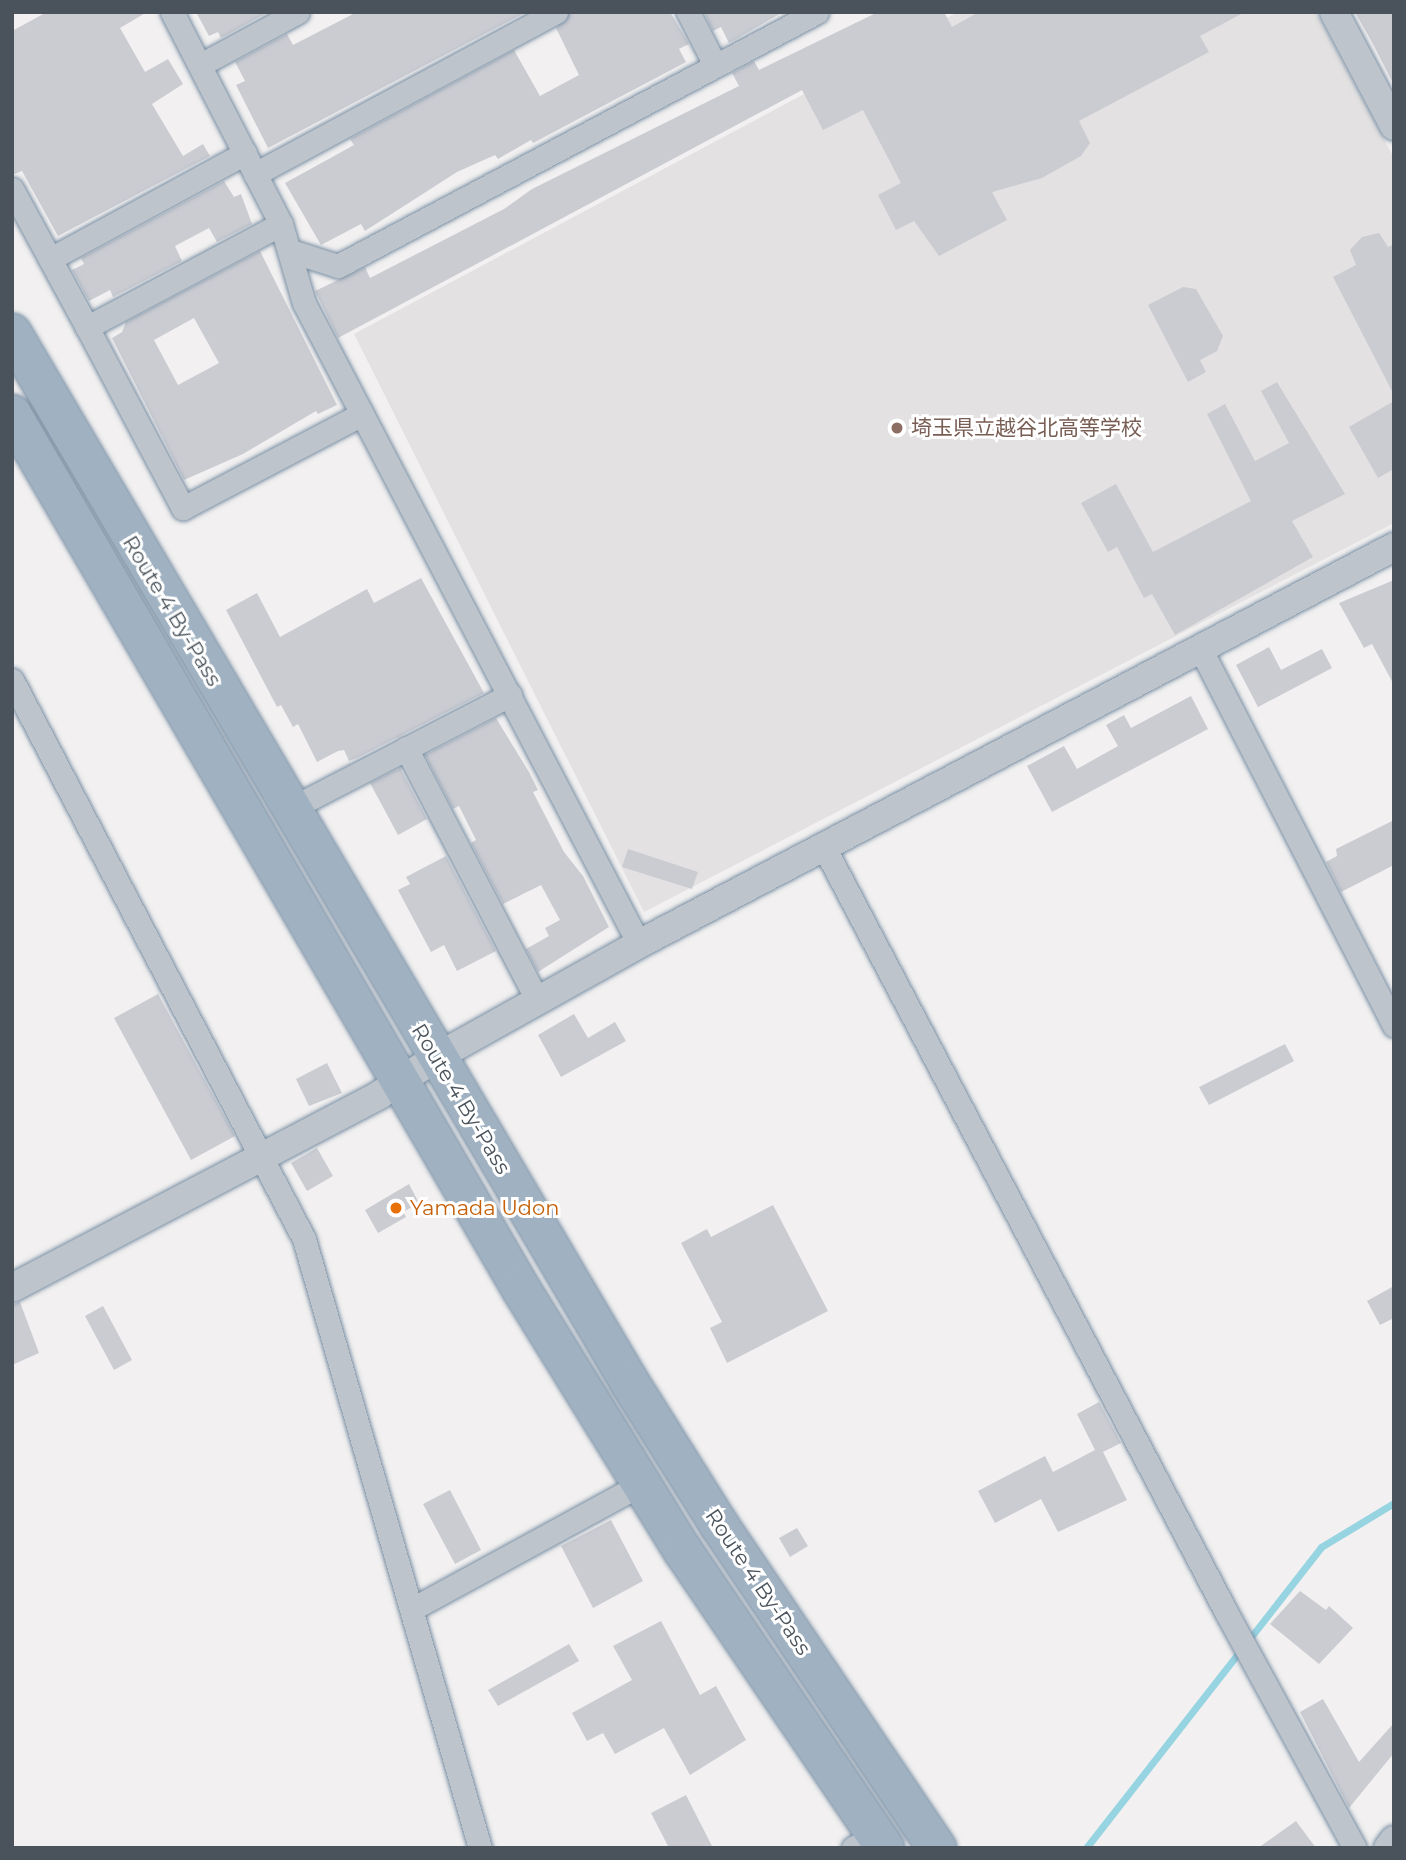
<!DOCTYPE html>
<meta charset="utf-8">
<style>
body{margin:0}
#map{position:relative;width:1406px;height:1860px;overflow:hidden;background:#f2f0f0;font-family:Montserrat,"Noto Sans JP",sans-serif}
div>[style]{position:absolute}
.education>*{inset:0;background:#e3e1e1}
.stream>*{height:7px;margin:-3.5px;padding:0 3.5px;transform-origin:3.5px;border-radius:3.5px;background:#96d4e2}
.building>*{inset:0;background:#cbccd2}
.roads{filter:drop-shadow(0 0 2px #798fa4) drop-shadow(0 0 2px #798fa4)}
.minor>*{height:23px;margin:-11.5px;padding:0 11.5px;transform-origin:11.5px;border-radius:11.5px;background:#bdc4cb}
.tertiary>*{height:28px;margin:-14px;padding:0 14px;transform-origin:14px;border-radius:14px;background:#bdc4cb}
.trunk>*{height:38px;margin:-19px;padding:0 19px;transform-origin:19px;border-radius:19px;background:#a0b2c2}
.dots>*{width:19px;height:19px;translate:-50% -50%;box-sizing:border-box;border:4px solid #fff;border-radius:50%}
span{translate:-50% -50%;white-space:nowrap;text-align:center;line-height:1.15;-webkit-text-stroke:6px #fff;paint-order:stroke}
.education-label{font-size:21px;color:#785e54}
.left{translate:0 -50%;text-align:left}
.street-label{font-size:21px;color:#4a535b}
.food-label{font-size:21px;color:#c56008}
.frame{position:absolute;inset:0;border:14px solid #4a535b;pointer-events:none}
</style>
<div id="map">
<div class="education">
<i style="clip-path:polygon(958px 12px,1316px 12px,1394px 158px,1394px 523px,644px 912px,354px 334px)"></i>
</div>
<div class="stream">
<i style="left:1086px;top:1848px;width:382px;rotate:-52deg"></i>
<i style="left:1321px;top:1547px;width:85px;rotate:-31.1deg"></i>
</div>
<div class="building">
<i style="clip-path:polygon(47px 12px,147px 12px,120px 28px,145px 72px,168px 59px,183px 84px,152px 104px,183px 156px,203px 144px,210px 156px,58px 236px,22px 171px,12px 175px,12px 31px)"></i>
<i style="clip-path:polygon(196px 12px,268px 12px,221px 38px,218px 32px,209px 36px)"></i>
<i style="clip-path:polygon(357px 12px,526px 12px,268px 148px,236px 85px,245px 81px,235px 62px,287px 34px,293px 45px)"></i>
<i style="clip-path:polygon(570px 12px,670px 12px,689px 44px,679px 49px,686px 62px,533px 143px,531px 140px,498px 159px,495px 155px,457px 172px,365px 231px,361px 224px,321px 245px,285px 183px,354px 145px,350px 139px,514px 50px,540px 96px,579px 75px,556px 28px)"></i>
<i style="clip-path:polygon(704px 12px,783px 12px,729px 43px,721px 27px,713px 31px)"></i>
<i style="clip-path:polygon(878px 12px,944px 12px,952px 27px,979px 12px,1245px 12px,1200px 36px,1209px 52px,1079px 121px,1090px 143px,1081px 156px,1042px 178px,992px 192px,1007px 220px,939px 256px,914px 221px,896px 230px,878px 195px,901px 183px,863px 110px,823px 130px,802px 90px,338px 338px,315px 291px,365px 267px,370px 278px,504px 209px,532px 189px,739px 86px,732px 73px,754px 61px,759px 70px)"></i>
<i style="clip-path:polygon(1355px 12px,1394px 12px,1394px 85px,1373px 44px)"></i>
<i style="clip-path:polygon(224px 181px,234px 197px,241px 194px,252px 224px,217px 242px,209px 228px,175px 246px,182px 261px,113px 297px,110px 290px,89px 301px,72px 270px,84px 264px,81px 258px)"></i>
<i style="clip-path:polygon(1379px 233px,1388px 247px,1394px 244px,1394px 395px,1333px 277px,1356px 265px,1350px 250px,1362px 237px)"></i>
<i style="clip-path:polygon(evenodd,260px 251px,337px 405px,318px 414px,316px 411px,243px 454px,184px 480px,112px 338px,122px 332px,126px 322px,260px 251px,194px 318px,219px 363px,178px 385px,154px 340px,194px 318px)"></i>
<i style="clip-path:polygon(1183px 287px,1196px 289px,1223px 336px,1217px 351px,1200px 360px,1206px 372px,1188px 382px,1148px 305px)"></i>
<i style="clip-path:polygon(1277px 382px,1345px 494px,1292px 521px,1313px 557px,1175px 635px,1152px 594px,1144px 598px,1117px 547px,1108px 552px,1081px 503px,1116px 484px,1153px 552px,1251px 501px,1207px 414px,1225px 404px,1255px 461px,1289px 443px,1261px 391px)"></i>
<i style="clip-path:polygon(1394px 401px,1394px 469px,1378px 478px,1349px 427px)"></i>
<i style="clip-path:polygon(421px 578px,484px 693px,357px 758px,349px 761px,344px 750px,338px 751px,317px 762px,298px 724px,293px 727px,281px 705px,277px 707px,226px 610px,257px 593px,280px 637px,367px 589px,374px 603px)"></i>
<i style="clip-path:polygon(1394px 580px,1394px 685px,1372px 644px,1364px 648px,1339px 603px)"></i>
<i style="clip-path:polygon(1269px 647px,1281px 670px,1322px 649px,1332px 668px,1258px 707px,1236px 665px)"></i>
<i style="clip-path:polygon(1191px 696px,1208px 729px,1052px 812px,1027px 766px,1064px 746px,1077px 769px,1118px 746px,1106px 725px,1124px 715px,1131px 728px)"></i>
<i style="clip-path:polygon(496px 718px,529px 772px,538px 790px,533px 792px,564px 852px,583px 876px,609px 927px,538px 972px,526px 949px,549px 936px,545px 928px,560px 920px,541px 885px,503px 904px,471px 843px,476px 840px,459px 806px,453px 809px,425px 755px)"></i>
<i style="clip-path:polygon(400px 768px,427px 819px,398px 835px,370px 783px)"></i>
<i style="clip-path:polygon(1394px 820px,1394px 865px,1341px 892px,1326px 862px,1337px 856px,1336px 849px)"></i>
<i style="clip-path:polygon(628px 849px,698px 872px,692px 889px,622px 867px)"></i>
<i style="clip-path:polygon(446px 856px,496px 951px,457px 971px,444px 945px,431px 952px,398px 890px,410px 884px,406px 877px)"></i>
<i style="clip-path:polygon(158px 994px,235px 1136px,191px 1160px,114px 1018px)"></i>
<i style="clip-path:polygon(574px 1014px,588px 1038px,615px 1022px,626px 1041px,561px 1077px,538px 1035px)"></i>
<i style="clip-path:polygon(1285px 1044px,1294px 1061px,1209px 1105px,1199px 1087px)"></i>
<i style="clip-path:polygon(327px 1063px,342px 1093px,309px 1106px,296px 1079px)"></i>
<i style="clip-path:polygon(317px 1148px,333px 1176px,307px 1191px,291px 1163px)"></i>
<i style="clip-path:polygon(409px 1184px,419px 1203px,403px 1212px,406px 1217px,378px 1233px,365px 1210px)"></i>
<i style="clip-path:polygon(773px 1205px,828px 1311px,727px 1363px,710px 1328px,722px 1322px,681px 1243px,707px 1229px,711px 1237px)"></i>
<i style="clip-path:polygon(1394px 1286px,1394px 1318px,1380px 1325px,1367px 1301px)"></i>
<i style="clip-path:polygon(20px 1302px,39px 1353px,12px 1365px,12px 1305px)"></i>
<i style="clip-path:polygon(103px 1306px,132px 1360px,114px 1370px,85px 1316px)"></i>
<i style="clip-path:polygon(1099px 1402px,1121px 1443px,1103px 1452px,1127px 1500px,1058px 1532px,1041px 1499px,995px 1523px,978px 1491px,1045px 1456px,1053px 1472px,1095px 1450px,1077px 1414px)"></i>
<i style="clip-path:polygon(450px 1490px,481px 1550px,455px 1564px,423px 1504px)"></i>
<i style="clip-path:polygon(611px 1520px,643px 1581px,593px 1608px,561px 1546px)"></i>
<i style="clip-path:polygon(797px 1528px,808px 1546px,790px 1557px,779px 1538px)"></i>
<i style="clip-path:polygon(1300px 1591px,1326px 1610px,1329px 1606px,1353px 1628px,1319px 1664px,1270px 1624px)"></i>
<i style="clip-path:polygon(661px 1621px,700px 1695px,716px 1686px,746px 1740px,690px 1775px,664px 1728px,615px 1754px,603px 1733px,587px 1741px,572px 1713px,632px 1680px,613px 1646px)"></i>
<i style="clip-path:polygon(569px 1644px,579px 1661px,498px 1706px,488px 1690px)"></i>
<i style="clip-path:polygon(1323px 1699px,1359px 1762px,1394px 1723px,1394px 1753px,1349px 1808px,1300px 1712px)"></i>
<i style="clip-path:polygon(686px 1795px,713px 1848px,669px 1848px,651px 1813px)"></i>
<i style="clip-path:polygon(1296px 1821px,1316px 1848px,1258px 1848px)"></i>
</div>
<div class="roads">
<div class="minor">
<i style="left:172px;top:12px;width:238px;rotate:62.8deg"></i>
<i style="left:281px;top:224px;width:82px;rotate:73.8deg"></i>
<i style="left:304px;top:303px;width:723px;rotate:62.41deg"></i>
<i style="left:688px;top:12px;width:59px;rotate:63deg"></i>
<i style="left:200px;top:65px;width:111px;rotate:-28.4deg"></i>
<i style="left:255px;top:174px;width:342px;rotate:-28.3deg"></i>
<i style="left:12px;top:189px;width:157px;rotate:61.5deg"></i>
<i style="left:281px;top:224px;width:220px;rotate:152deg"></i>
<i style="left:87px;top:327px;width:205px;rotate:62.1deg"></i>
<i style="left:183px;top:508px;width:202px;rotate:-27.7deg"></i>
<i style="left:291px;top:251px;width:49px;rotate:17.7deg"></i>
<i style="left:338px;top:266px;width:542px;rotate:-27.94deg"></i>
<i style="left:50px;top:259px;width:222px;rotate:-28.5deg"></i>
<i style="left:1201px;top:650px;width:422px;rotate:62.8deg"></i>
<i style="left:12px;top:680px;width:631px;rotate:62.42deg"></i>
<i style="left:304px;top:1239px;width:634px;rotate:73.88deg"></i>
<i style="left:406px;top:748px;width:284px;rotate:62.5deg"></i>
<i style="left:290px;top:809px;width:248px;rotate:-27.4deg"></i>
<i style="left:825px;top:849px;width:860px;rotate:62.27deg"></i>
<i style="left:1225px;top:1610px;width:271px;rotate:61.4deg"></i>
<i style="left:412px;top:1609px;width:261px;rotate:-28.6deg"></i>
<i style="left:853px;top:1848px;width:26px;rotate:-29deg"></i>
</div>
<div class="tertiary">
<i style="left:1334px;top:12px;width:129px;rotate:62.2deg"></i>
<i style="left:12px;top:1288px;width:415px;rotate:-27.7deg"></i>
<i style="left:379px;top:1095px;width:69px;rotate:-33.2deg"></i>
<i style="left:437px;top:1057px;width:231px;rotate:-29.2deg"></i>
<i style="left:639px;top:944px;width:853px;rotate:-27.74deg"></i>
<i style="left:1388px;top:1848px;width:10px;rotate:-53deg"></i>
</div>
<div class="trunk">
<i style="left:12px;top:333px;width:1218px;rotate:59.52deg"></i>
<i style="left:630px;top:1383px;width:168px;rotate:57.9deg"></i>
<i style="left:719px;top:1525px;width:390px;rotate:56deg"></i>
<i style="left:12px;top:414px;width:1012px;rotate:59.81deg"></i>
<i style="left:521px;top:1289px;width:308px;rotate:58.3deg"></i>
<i style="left:683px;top:1551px;width:359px;rotate:55.8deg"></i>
</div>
</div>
<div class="dots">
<i style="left:897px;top:428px;background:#8d6e63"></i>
<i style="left:396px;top:1208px;background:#e8710a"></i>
</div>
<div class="education-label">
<span class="left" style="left:911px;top:428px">埼玉県立越谷北高等学校</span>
</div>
<div class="street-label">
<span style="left:172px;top:611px;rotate:59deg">Route 4 By-Pass</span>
<span style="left:461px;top:1099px;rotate:59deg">Route 4 By-Pass</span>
<span style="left:758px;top:1582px;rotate:56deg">Route 4 By-Pass</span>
</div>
<div class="food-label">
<span class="left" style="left:410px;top:1208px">Yamada Udon</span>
</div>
<div class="frame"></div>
</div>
